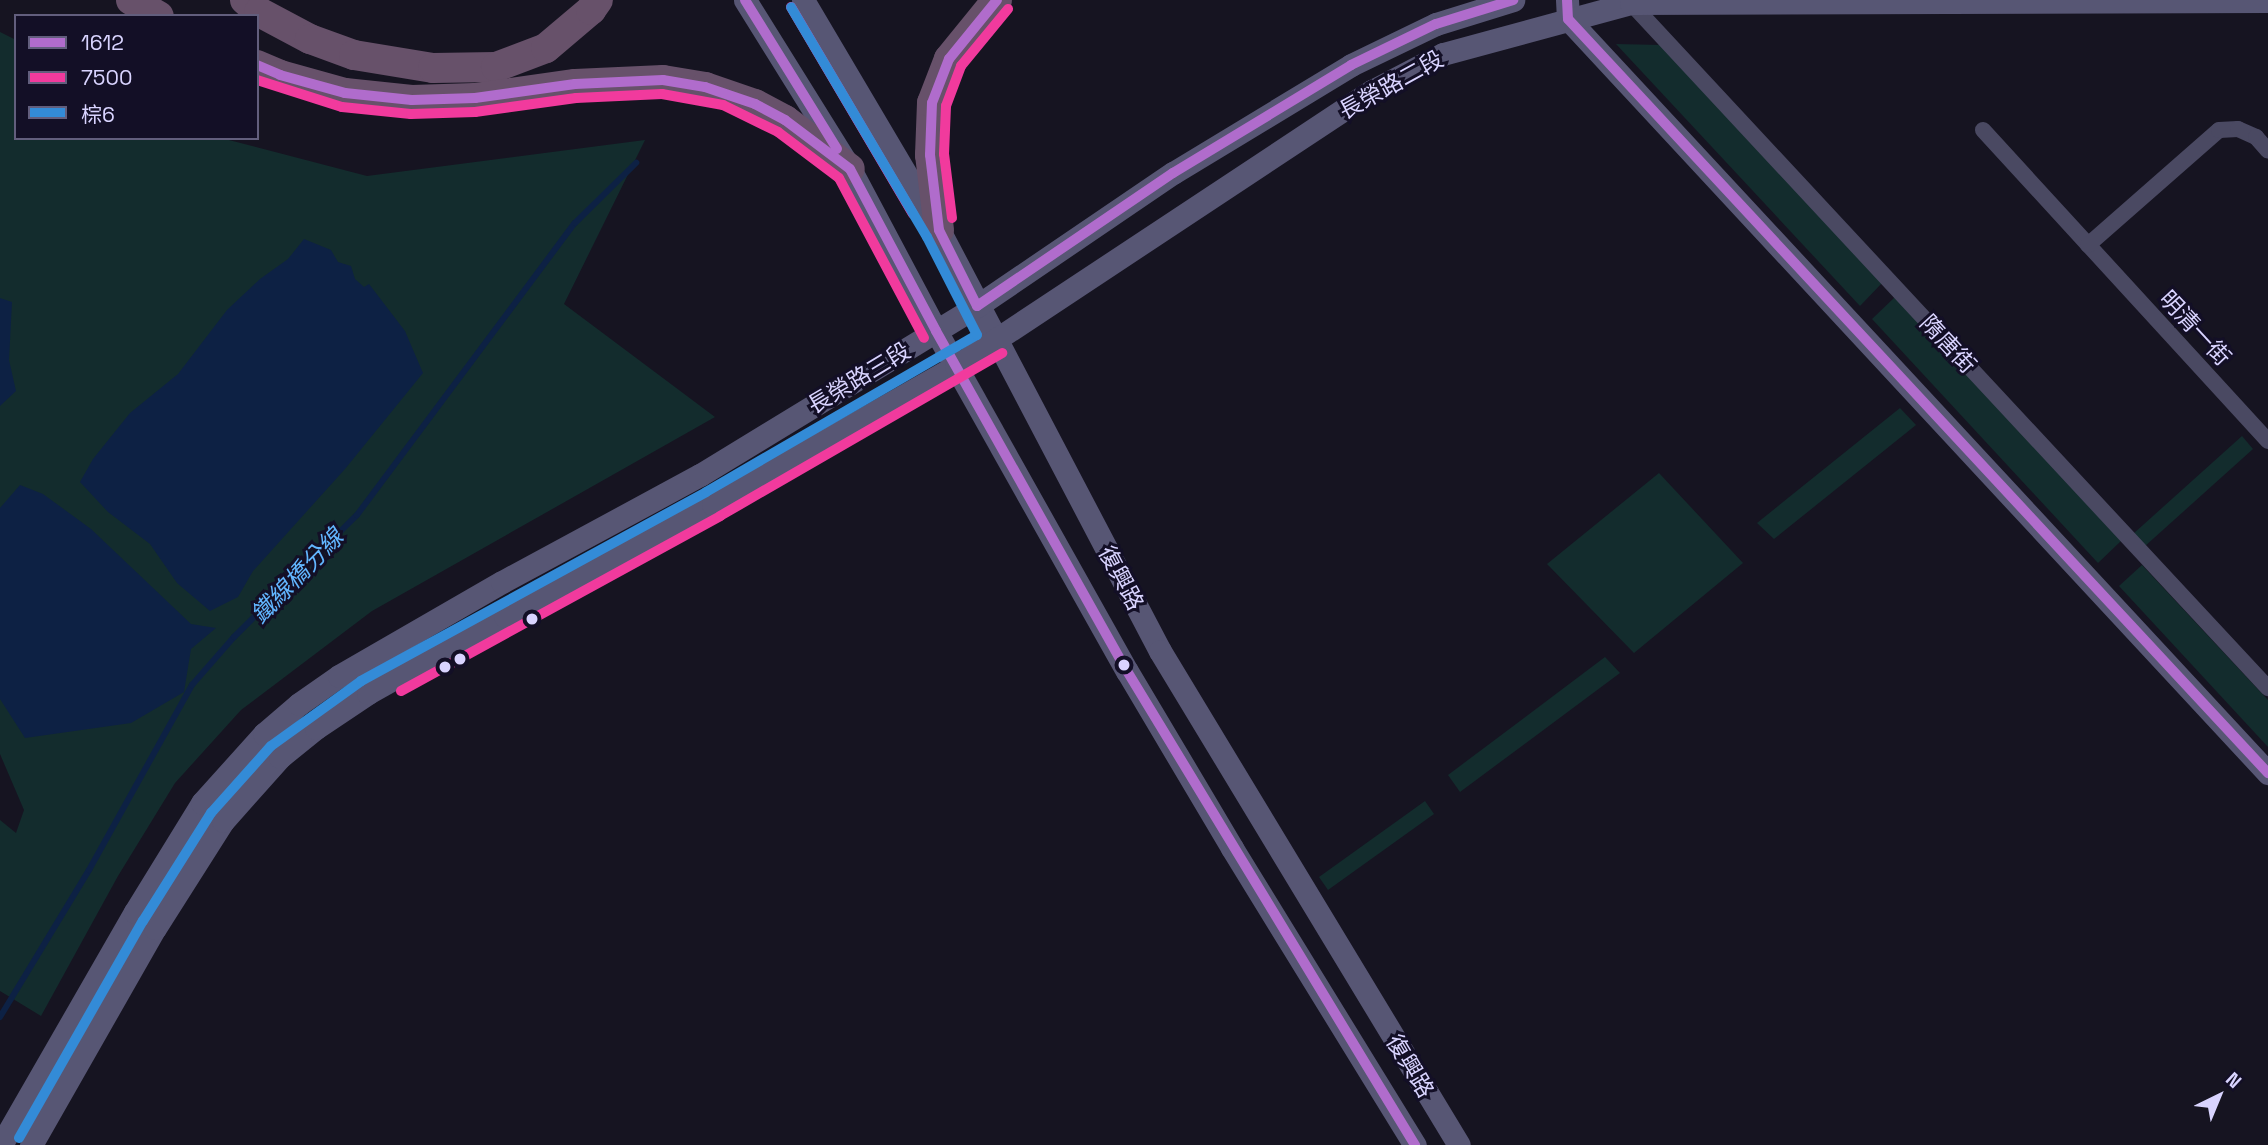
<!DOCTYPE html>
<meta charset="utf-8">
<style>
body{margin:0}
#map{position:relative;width:2268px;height:1145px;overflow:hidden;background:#161421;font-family:"Space Grotesk","Noto Sans TC",sans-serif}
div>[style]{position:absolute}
.green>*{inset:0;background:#132c2d}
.water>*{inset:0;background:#0d2144}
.stream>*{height:6px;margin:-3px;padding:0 3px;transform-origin:3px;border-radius:3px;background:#0d2144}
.street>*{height:16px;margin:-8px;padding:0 8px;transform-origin:8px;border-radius:8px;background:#4a4962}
.secondary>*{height:23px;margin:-11.5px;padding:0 11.5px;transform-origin:11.5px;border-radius:11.5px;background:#575674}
.highway>*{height:30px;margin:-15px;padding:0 15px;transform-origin:15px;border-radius:15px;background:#67516a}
.bus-1>*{height:10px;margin:-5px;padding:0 5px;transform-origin:5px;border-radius:5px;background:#b06ccc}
.bus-2>*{height:10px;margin:-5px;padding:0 5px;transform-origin:5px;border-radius:5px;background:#f13a9d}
.bus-3>*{height:10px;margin:-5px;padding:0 5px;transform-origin:5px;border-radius:5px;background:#338bd7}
.dots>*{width:19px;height:19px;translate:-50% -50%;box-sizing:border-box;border:4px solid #130f26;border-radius:50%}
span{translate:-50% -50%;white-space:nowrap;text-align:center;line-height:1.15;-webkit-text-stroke:6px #130f26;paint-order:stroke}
.street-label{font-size:23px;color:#d9d4ff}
.water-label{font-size:24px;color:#62b6ff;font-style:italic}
.legend{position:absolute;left:14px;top:14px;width:245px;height:126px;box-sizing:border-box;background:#130f26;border:2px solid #625e7d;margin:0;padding:9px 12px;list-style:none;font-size:21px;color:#d9d4ff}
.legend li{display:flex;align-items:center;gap:14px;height:35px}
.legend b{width:35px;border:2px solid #625e7d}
.north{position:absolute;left:2184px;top:1061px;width:70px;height:70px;-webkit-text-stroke:5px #130f26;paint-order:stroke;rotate:43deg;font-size:19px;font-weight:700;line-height:28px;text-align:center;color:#d9d4ff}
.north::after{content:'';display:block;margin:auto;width:24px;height:32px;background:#d9d4ff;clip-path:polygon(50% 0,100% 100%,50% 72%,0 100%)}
</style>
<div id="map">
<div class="green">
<i style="clip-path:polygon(0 32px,16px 40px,16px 138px,221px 138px,367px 176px,645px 140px,564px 304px,715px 417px,372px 611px,241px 710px,175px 783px,118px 876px,41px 1016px,0 991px,0 820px,16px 833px,24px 810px,0 754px)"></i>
<i style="clip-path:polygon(1616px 44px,1661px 45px,1883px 282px,1860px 306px)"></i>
<i style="clip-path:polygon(1895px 297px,2121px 541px,2098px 563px,1872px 319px)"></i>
<i style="clip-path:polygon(1900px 408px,1916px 425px,1774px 539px,1757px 523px)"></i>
<i style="clip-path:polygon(2242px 436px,2253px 449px,2144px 547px,2133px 534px)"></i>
<i style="clip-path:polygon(1659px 473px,1743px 563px,1634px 653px,1547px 564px)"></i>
<i style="clip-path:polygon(2142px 565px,2268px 700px,2268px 747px,2119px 586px)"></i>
<i style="clip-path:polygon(1605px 657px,1620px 673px,1460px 792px,1448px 775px)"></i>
<i style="clip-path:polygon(1425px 801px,1434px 814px,1328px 890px,1319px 877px)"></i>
</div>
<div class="water">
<i style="clip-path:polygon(304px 239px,331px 250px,338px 262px,351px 266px,355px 279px,364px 287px,369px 284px,405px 331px,423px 373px,345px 469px,253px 571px,238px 597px,210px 611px,177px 583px,150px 544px,108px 512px,80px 482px,93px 459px,130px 413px,178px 374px,227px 310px,260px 279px,288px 259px)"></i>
<i style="clip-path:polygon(0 298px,12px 302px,9px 360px,16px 391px,0 406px)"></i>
<i style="clip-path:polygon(20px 485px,43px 494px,91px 529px,191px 624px,216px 628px,191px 649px,184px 692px,131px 723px,25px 738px,0 699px,0 508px)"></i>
</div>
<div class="stream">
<i style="left:0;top:1017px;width:172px;rotate:-58.8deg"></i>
<i style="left:89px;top:870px;width:212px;rotate:-60.9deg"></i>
<i style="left:192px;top:685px;width:64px;rotate:-48.8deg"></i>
<i style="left:234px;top:637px;width:173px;rotate:-44.8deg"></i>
<i style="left:357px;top:515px;width:364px;rotate:-53.3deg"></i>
<i style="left:575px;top:223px;width:86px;rotate:-44.5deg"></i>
</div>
<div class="street">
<i style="left:1628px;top:0;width:940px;rotate:47.07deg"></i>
<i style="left:1983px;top:130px;width:422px;rotate:47.5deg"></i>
<i style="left:2088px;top:245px;width:174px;rotate:-41.3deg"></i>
<i style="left:2219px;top:130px;width:19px;rotate:-3deg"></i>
<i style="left:2238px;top:129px;width:20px;rotate:24deg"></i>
<i style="left:2256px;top:137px;width:18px;rotate:49deg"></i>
</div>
<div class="secondary">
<i style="left:745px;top:0;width:199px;rotate:58.1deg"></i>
<i style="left:850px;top:169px;width:183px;rotate:62deg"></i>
<i style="left:936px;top:331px;width:390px;rotate:60.7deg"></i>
<i style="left:1127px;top:671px;width:206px;rotate:59.3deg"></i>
<i style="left:1232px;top:848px;width:349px;rotate:58.4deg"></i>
<i style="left:803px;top:0;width:267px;rotate:59.4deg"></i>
<i style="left:939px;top:230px;width:475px;rotate:62.3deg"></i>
<i style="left:1160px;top:651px;width:577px;rotate:58.82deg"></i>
<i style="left:1567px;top:0;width:19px;rotate:87deg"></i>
<i style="left:1568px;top:19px;width:1029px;rotate:47.13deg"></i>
<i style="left:1px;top:1145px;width:269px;rotate:-60.1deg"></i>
<i style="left:135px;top:912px;width:128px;rotate:-58.4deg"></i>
<i style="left:202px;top:803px;width:93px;rotate:-48.1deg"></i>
<i style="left:264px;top:734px;width:46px;rotate:-40.6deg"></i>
<i style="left:299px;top:704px;width:49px;rotate:-35deg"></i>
<i style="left:339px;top:676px;width:188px;rotate:-30deg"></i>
<i style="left:502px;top:582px;width:225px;rotate:-28.4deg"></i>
<i style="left:700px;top:475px;width:324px;rotate:-31.4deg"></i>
<i style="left:977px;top:306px;width:237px;rotate:-34.2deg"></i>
<i style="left:1173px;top:173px;width:208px;rotate:-31.2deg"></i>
<i style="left:1351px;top:65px;width:94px;rotate:-25.8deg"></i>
<i style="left:1436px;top:24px;width:81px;rotate:-17.3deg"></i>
<i style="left:31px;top:1145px;width:250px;rotate:-60.3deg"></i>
<i style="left:155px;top:928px;width:127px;rotate:-57.6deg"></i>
<i style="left:223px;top:821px;width:86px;rotate:-48.3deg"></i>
<i style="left:280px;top:757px;width:46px;rotate:-38.9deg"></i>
<i style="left:316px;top:728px;width:63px;rotate:-33.9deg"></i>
<i style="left:368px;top:693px;width:157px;rotate:-29.3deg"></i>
<i style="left:505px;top:616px;width:236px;rotate:-28.3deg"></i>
<i style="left:713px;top:504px;width:279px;rotate:-29.6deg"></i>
<i style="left:956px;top:366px;width:499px;rotate:-33.5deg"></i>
<i style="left:1372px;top:91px;width:80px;rotate:-27.5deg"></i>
<i style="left:1443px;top:54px;width:195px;rotate:-15.2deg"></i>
<i style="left:1631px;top:3px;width:637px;rotate:-0.18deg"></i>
</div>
<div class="highway">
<i style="left:131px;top:0;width:32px;rotate:30deg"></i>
<i style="left:245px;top:0;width:18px;rotate:41deg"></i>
<i style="left:259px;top:12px;width:58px;rotate:27.9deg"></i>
<i style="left:310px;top:39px;width:47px;rotate:20deg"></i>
<i style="left:354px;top:55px;width:80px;rotate:9.3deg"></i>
<i style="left:433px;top:68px;width:63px;rotate:-0.9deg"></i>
<i style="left:496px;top:67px;width:53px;rotate:-20.8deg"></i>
<i style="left:546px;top:48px;width:59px;rotate:-40.2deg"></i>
<i style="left:591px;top:10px;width:12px;rotate:-55deg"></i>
<i style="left:257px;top:65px;width:25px;rotate:23deg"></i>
<i style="left:280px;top:75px;width:67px;rotate:15.5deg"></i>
<i style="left:345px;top:93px;width:67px;rotate:6deg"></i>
<i style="left:412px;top:100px;width:63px;rotate:-1.8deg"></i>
<i style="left:475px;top:98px;width:101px;rotate:-8deg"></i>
<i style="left:575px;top:84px;width:88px;rotate:-2.6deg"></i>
<i style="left:663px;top:80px;width:43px;rotate:9.5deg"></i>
<i style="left:705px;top:87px;width:53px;rotate:18.8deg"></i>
<i style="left:755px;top:104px;width:34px;rotate:28deg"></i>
<i style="left:785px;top:120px;width:81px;rotate:37deg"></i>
<i style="left:939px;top:230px;width:76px;rotate:-96.8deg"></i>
<i style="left:930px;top:155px;width:52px;rotate:-87.8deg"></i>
<i style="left:932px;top:103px;width:47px;rotate:-68.9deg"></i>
<i style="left:949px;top:59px;width:76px;rotate:-50.9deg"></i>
</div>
<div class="bus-1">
<i style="left:745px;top:0;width:175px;rotate:58.3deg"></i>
<i style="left:1567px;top:0;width:19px;rotate:87deg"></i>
<i style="left:1568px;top:19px;width:1029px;rotate:47.13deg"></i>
<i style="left:257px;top:65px;width:25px;rotate:23deg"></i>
<i style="left:280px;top:75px;width:67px;rotate:15.5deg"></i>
<i style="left:345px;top:93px;width:67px;rotate:6deg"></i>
<i style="left:412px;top:100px;width:63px;rotate:-1.8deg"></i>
<i style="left:475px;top:98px;width:101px;rotate:-8deg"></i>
<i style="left:575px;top:84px;width:88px;rotate:-2.6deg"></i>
<i style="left:663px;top:80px;width:43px;rotate:9.5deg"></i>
<i style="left:705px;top:87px;width:53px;rotate:18.8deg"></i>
<i style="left:755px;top:104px;width:34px;rotate:28deg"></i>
<i style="left:785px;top:120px;width:81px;rotate:37deg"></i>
<i style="left:850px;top:169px;width:183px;rotate:62deg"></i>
<i style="left:936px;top:331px;width:390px;rotate:60.7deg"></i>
<i style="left:1127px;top:671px;width:555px;rotate:58.72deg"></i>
<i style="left:977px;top:306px;width:237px;rotate:-34.2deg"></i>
<i style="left:1173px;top:173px;width:208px;rotate:-31.2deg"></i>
<i style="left:1351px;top:65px;width:94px;rotate:-25.8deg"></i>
<i style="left:1436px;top:24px;width:81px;rotate:-17.3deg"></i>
<i style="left:977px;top:306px;width:85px;rotate:-116.6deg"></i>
<i style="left:939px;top:230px;width:76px;rotate:-96.8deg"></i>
<i style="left:930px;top:155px;width:52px;rotate:-87.8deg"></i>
<i style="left:932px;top:103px;width:47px;rotate:-68.9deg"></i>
<i style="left:949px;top:59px;width:76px;rotate:-50.9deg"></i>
</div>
<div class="bus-2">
<i style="left:791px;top:7px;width:240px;rotate:59.5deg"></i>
<i style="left:257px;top:80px;width:89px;rotate:17.6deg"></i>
<i style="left:342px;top:107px;width:69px;rotate:5.8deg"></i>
<i style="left:411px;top:114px;width:64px;rotate:-1.8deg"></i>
<i style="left:475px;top:112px;width:102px;rotate:-7.9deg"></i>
<i style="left:576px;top:98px;width:86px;rotate:-2.7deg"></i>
<i style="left:662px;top:94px;width:62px;rotate:10.2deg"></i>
<i style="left:723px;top:105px;width:61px;rotate:26.1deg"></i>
<i style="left:778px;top:132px;width:76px;rotate:37deg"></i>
<i style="left:839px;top:178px;width:181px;rotate:62deg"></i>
<i style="left:952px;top:218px;width:64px;rotate:-97.1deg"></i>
<i style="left:944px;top:154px;width:48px;rotate:-87.6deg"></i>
<i style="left:946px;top:106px;width:43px;rotate:-69.4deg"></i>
<i style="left:961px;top:66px;width:74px;rotate:-50.5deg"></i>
<i style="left:401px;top:691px;width:364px;rotate:-28.7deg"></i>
<i style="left:720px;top:516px;width:326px;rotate:-30deg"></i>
</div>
<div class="bus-3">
<i style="left:19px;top:1138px;width:250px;rotate:-60.3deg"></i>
<i style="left:143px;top:921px;width:128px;rotate:-57.8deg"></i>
<i style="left:211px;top:813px;width:90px;rotate:-48.2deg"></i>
<i style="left:271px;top:746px;width:111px;rotate:-35.8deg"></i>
<i style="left:361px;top:681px;width:393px;rotate:-28.7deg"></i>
<i style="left:706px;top:492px;width:313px;rotate:-30.1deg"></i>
<i style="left:977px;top:335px;width:110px;rotate:-117deg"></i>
<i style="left:927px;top:237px;width:267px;rotate:-120.6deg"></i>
</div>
<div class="dots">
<i style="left:532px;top:619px;background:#d9d4ff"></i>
<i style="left:460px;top:659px;background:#d9d4ff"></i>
<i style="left:1124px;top:665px;background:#d9d4ff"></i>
<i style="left:445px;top:667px;background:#d9d4ff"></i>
</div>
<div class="street-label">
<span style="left:1391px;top:85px;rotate:-29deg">長榮路二段</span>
<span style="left:2195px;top:328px;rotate:47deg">明清一街</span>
<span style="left:1948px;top:344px;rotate:47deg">隋唐街</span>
<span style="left:859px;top:378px;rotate:-31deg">長榮路三段</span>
<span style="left:1121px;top:578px;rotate:62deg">復興路</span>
<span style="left:1410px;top:1066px;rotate:59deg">復興路</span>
</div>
<div class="water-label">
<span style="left:297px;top:576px;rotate:-46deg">鐵線橋分線</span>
</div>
<ul class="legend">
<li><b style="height:9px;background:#b06ccc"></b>1612</li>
<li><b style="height:9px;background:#f13a9d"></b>7500</li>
<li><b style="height:9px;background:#338bd7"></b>棕6</li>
</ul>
<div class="north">N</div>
</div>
